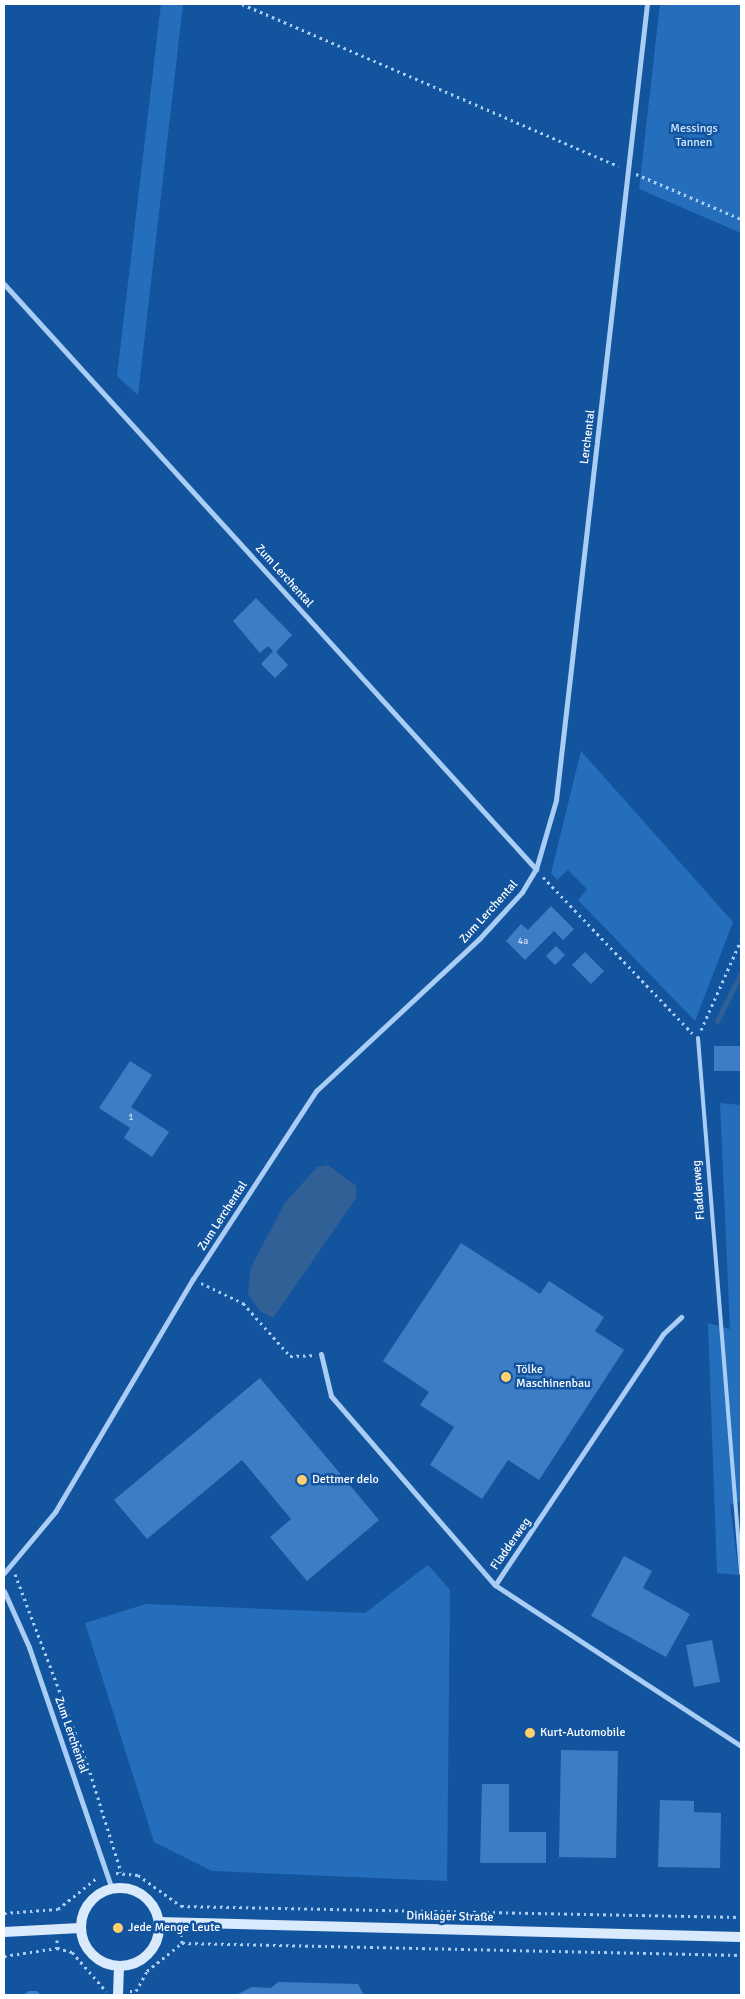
<!DOCTYPE html>
<meta charset="utf-8">
<style>
body{margin:0}
#map{position:relative;width:745px;height:1999px;overflow:hidden;background:#13549e;font-family:Signika,sans-serif}
div>[style]{position:absolute}
.green>*{inset:0;background:#256ebc}
.water>*{inset:0;background:#316096}
.stream>*{height:5px;margin:-2.5px;padding:0 2.5px;transform-origin:2.5px;border-radius:2.5px;background:#316096}
.building>*{inset:0;background:#3c7dc5}
.path>*{height:3px;margin-top:-1.5px;transform-origin:0;background:repeating-linear-gradient(90deg,#a9cdf4 0 2.5px,transparent 0 6.5px)}
.lane>*{height:4px;margin:-2px;padding:0 2px;transform-origin:2px;border-radius:2px;background:#a9cdf4}
.street>*{height:5px;margin:-2.5px;padding:0 2.5px;transform-origin:2.5px;border-radius:2.5px;background:#a9cdf4}
.secondary>*{height:10px;margin:-5px;padding:0 5px;transform-origin:5px;border-radius:5px;background:#d9eafd}
.secondary>.ring{margin:-5px;padding:0;box-sizing:content-box;background:none;border:10px solid #d9eafd;border-radius:50%}
.dots>*{width:14px;height:14px;translate:-50% -50%;box-sizing:border-box;border:2px solid #13549e;border-radius:50%}
span{translate:-50% -50%;white-space:nowrap;text-align:center;line-height:1.15;-webkit-text-stroke:5px #13549e;paint-order:stroke}
.number-label{font-size:10px;color:#cedef0}
.number-label span{-webkit-text-stroke-width:0}
.park-label{font-size:12px;color:#d2e7fe}
.street-label{font-size:12px;color:#fff}
.poi-label{font-size:12px;color:#fff}
.left{translate:0 -50%;text-align:left}
.frame{position:absolute;inset:0;border:5px solid #fff;pointer-events:none}
</style>
<div id="map">
<div class="green">
<i style="clip-path:polygon(161px 4px,183px 4px,138px 395px,117px 376px)"></i>
<i style="clip-path:polygon(660px 4px,741px 4px,741px 233px,639px 189px)"></i>
<i style="clip-path:polygon(581px 751px,733px 922px,695px 1021px,578px 900px,587px 889px,568px 870px,557px 880px,551px 873px)"></i>
<i style="clip-path:polygon(720px 1103px,741px 1105px,741px 1501px,730px 1505px,739px 1575px,717px 1573px,708px 1323px,730px 1329px)"></i>
<i style="clip-path:polygon(428px 1565px,450px 1590px,447px 1881px,212px 1871px,154px 1842px,85px 1623px,146px 1604px,365px 1613px)"></i>
</div>
<div class="water">
<i style="clip-path:polygon(328px 1165px,356px 1186px,356px 1198px,273px 1318px,260px 1311px,248px 1294px,251px 1267px,285px 1203px,317px 1167px)"></i>
</div>
<div class="stream">
<i style="left:717px;top:1021px;width:54px;rotate:-63.4deg"></i>
</div>
<div class="building">
<i style="clip-path:polygon(256px 598px,292px 635px,276px 652px,288px 665px,275px 678px,261px 664px,273px 651px,268px 646px,260px 653px,233px 621px)"></i>
<i style="clip-path:polygon(551px 906px,574px 929px,563px 940px,554px 931px,525px 960px,506px 941px,521px 924px,528px 930px)"></i>
<i style="clip-path:polygon(556px 946px,565px 955px,555px 965px,546px 956px)"></i>
<i style="clip-path:polygon(585px 952px,604px 971px,591px 984px,572px 965px)"></i>
<i style="clip-path:polygon(714px 1046px,741px 1046px,741px 1071px,714px 1071px)"></i>
<i style="clip-path:polygon(130px 1061px,152px 1075px,131px 1107px,169px 1132px,152px 1157px,124px 1138px,130px 1128px,99px 1108px)"></i>
<i style="clip-path:polygon(461px 1243px,540px 1294px,549px 1281px,604px 1317px,595px 1331px,624px 1350px,539px 1480px,508px 1460px,482px 1499px,430px 1465px,454px 1427px,420px 1405px,429px 1392px,383px 1361px)"></i>
<i style="clip-path:polygon(260px 1378px,379px 1520px,307px 1581px,270px 1537px,291px 1519px,242px 1460px,147px 1539px,114px 1500px)"></i>
<i style="clip-path:polygon(624px 1556px,652px 1571px,643px 1588px,690px 1614px,666px 1657px,591px 1616px)"></i>
<i style="clip-path:polygon(712px 1640px,720px 1682px,694px 1687px,686px 1645px)"></i>
<i style="clip-path:polygon(561px 1750px,618px 1751px,616px 1858px,559px 1857px)"></i>
<i style="clip-path:polygon(482px 1784px,509px 1784px,509px 1832px,546px 1832px,546px 1863px,480px 1863px)"></i>
<i style="clip-path:polygon(660px 1800px,694px 1801px,694px 1812px,721px 1813px,720px 1868px,658px 1867px)"></i>
<i style="clip-path:polygon(278px 1982px,358px 1984px,364px 1995px,236px 1995px,252px 1987px,271px 1988px)"></i>
<i style="clip-path:polygon(29px 1991px,37px 1991px,41px 1995px,23px 1995px)"></i>
</div>
<div class="path">
<i style="left:242px;top:4px;width:410px;rotate:23.3deg"></i>
<i style="left:636px;top:174px;width:114px;rotate:23.2deg"></i>
<i style="left:543px;top:877px;width:216px;rotate:46.3deg"></i>
<i style="left:701px;top:1030px;width:98px;rotate:-66deg"></i>
<i style="left:201px;top:1283px;width:47px;rotate:25.5deg"></i>
<i style="left:243px;top:1303px;width:71px;rotate:48.4deg"></i>
<i style="left:290px;top:1356px;width:23px;rotate:-2deg"></i>
<i style="left:15px;top:1574px;width:205px;rotate:69.2deg"></i>
<i style="left:88px;top:1766px;width:111px;rotate:72.7deg"></i>
<i style="left:116px;top:1873px;width:22px;rotate:5deg"></i>
<i style="left:138px;top:1875px;width:53px;rotate:35.8deg"></i>
<i style="left:181px;top:1906px;width:560px;rotate:1.13deg"></i>
<i style="left:4px;top:1913px;width:54px;rotate:-4.2deg"></i>
<i style="left:58px;top:1909px;width:51px;rotate:-38.7deg"></i>
<i style="left:57px;top:1940px;width:8px;rotate:90deg"></i>
<i style="left:57px;top:1948px;width:16px;rotate:15deg"></i>
<i style="left:72px;top:1952px;width:52px;rotate:48.9deg"></i>
<i style="left:182px;top:1943px;width:559px;rotate:1.23deg"></i>
<i style="left:4px;top:1956px;width:54px;rotate:-8.6deg"></i>
<i style="left:130px;top:1991px;width:6px"></i>
<i style="left:136px;top:1991px;width:23px;rotate:-61deg"></i>
<i style="left:147px;top:1971px;width:45px;rotate:-38.7deg"></i>
<i style="left:182px;top:1943px;width:9px;rotate:-96deg"></i>
</div>
<div class="lane">
<i style="left:698px;top:1038px;width:537px;rotate:85.4deg"></i>
</div>
<div class="street">
<i style="left:4px;top:284px;width:791px;rotate:47.72deg"></i>
<i style="left:321px;top:1354px;width:43px;rotate:76.6deg"></i>
<i style="left:331px;top:1396px;width:250px;rotate:49.1deg"></i>
<i style="left:495px;top:1585px;width:294px;rotate:33.2deg"></i>
<i style="left:4px;top:1573px;width:80px;rotate:-50.1deg"></i>
<i style="left:55px;top:1512px;width:271px;rotate:-59.4deg"></i>
<i style="left:193px;top:1279px;width:225px;rotate:-56.8deg"></i>
<i style="left:316px;top:1091px;width:223px;rotate:-43deg"></i>
<i style="left:479px;top:939px;width:64px;rotate:-47.5deg"></i>
<i style="left:522px;top:892px;width:27px;rotate:-59deg"></i>
<i style="left:536px;top:869px;width:72px;rotate:-73.8deg"></i>
<i style="left:556px;top:800px;width:801px;rotate:-83.48deg"></i>
<i style="left:495px;top:1585px;width:302px;rotate:-56.2deg"></i>
<i style="left:663px;top:1334px;width:25px;rotate:-43deg"></i>
<i style="left:4px;top:1591px;width:61px;rotate:65.9deg"></i>
<i style="left:29px;top:1647px;width:256px;rotate:71.1deg"></i>
</div>
<div class="secondary">
<i class="ring" style="left:81px;top:1888px;width:68px;height:68px"></i>
<i style="left:159px;top:1922px;width:582px;rotate:1.48deg"></i>
<i style="left:4px;top:1932px;width:76px;rotate:-3deg"></i>
<i style="left:118px;top:1995px;width:29px;rotate:-88deg"></i>
</div>
<div class="dots">
<i style="left:506px;top:1377px;background:#ffd06d"></i>
<i style="left:302px;top:1480px;background:#ffd06d"></i>
<i style="left:530px;top:1733px;background:#ffd06d"></i>
<i style="left:118px;top:1928px;background:#ffd06d"></i>
</div>
<div class="number-label">
<span style="left:523px;top:942px">4a</span>
<span style="left:131px;top:1118px">1</span>
</div>
<div class="park-label">
<span style="left:694px;top:136px">Messings<br>Tannen</span>
</div>
<div class="street-label">
<span style="left:588px;top:437px;rotate:-83deg">Lerchental</span>
<span style="left:284px;top:576px;rotate:48deg">Zum Lerchental</span>
<span style="left:489px;top:912px;rotate:-48deg">Zum Lerchental</span>
<span style="left:699px;top:1190px;rotate:-94deg">Fladderweg</span>
<span style="left:223px;top:1216px;rotate:-57deg">Zum Lerchental</span>
<span style="left:511px;top:1544px;rotate:-55deg">Fladderweg</span>
<span style="left:71px;top:1735px;rotate:71deg">Zum Lerchental</span>
<span style="left:450px;top:1917px;rotate:1deg">Dinklager Straße</span>
</div>
<div class="poi-label">
<span class="left" style="left:516px;top:1377px">Tölke<br>Maschinenbau</span>
<span class="left" style="left:312px;top:1480px">Dettmer delo</span>
<span class="left" style="left:540px;top:1733px">Kurt-Automobile</span>
<span class="left" style="left:128px;top:1928px">Jede Menge Leute</span>
</div>
<div class="frame"></div>
</div>
